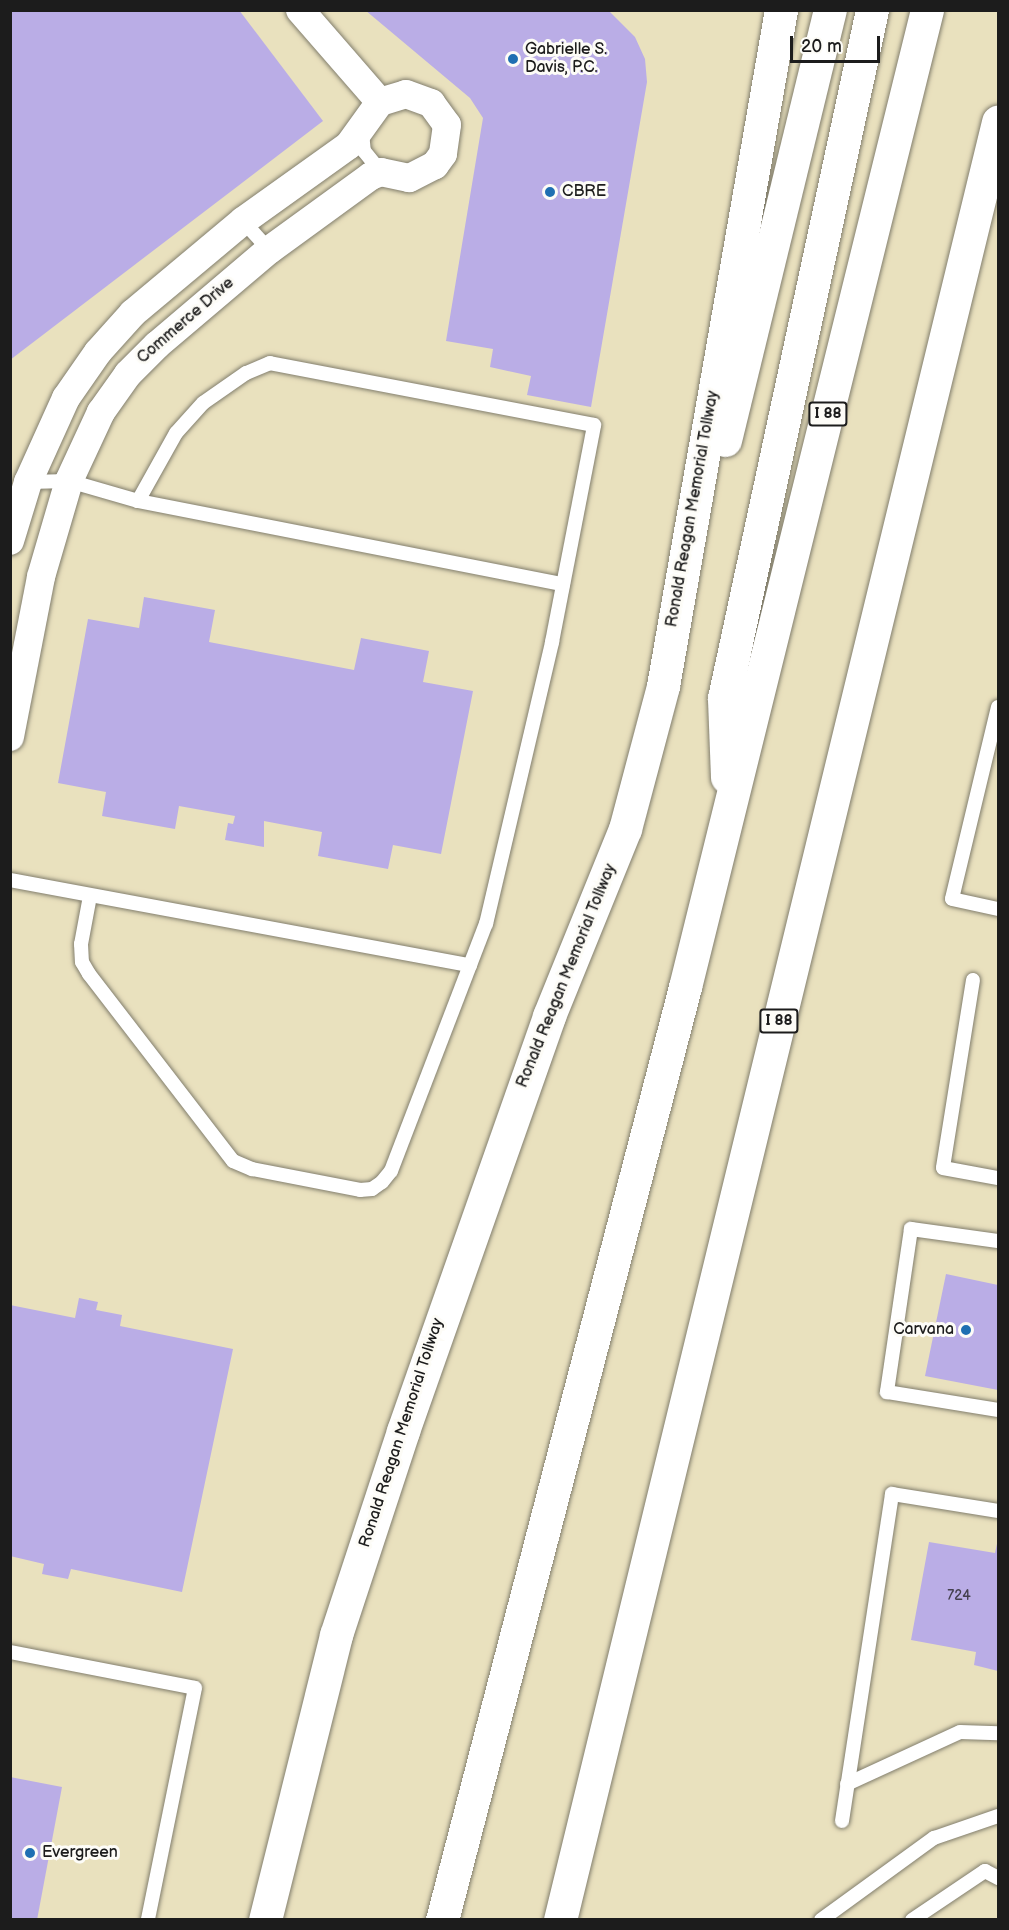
<!DOCTYPE html>
<style>
body{margin:0}
#map{position:relative;width:1009px;height:1930px;overflow:hidden;background:#e9e1be;font-family:"Balsamiq Sans",sans-serif}
div>[style]{position:absolute}
.building>*{inset:0;background:#baade6}
.roads{filter:drop-shadow(0 0 2px #827e6d) drop-shadow(0 0 2px #827e6d)}
.service>*{height:14px;margin:-7px;padding:0 7px;transform-origin:7px;border-radius:7px;background:#fff}
.minor>*{height:28px;margin:-14px;padding:0 14px;transform-origin:14px;border-radius:14px;background:#fff}
.motorway>*{height:33px;margin:-16.5px;padding:0 16.5px;transform-origin:16.5px;border-radius:16.5px;background:#fff}
.dots>*{width:16px;height:16px;translate:-50% -50%;box-sizing:border-box;border:3px solid #fdfcf7;border-radius:50%}
span{translate:-50% -50%;white-space:nowrap;text-align:center;line-height:1.15;-webkit-text-stroke:6px #fdfcf7;paint-order:stroke}
.number-label{font-size:14px;color:#44404e}
.number-label span{-webkit-text-stroke-width:0}
.shield-label span{padding:2px 4px;background:#fdfcf7;border:2px solid;border-radius:4px;-webkit-text-stroke-width:0}
.shield-label{font-size:15px;color:#1c1c1c;font-weight:700}
.poi-label{font-size:16px;color:#1c1c1c}
.left{translate:0 -50%;text-align:left}
.right{translate:-100% -50%;text-align:right}
.street-label{font-size:16px;color:#1c1c1c}
.frame{position:absolute;inset:0;border:12px solid #1c1c1c;pointer-events:none}
.scale{position:absolute;left:790px;top:36px;width:90px;height:27px;box-sizing:border-box;border:3px solid #1c1c1c;border-top:0;padding-left:8px;font-size:18px;line-height:21px;white-space:nowrap;color:#1c1c1c;-webkit-text-stroke:4px #fdfcf7;paint-order:stroke}
</style>
<div id="map">
<div class="building">
<i style="clip-path:polygon(10px 10px,239px 10px,323px 121px,10px 360px)"></i>
<i style="clip-path:polygon(365px 10px,608px 10px,635px 37px,645px 59px,647px 82px,591px 407px,527px 395px,531px 376px,490px 367px,493px 349px,446px 341px,483px 118px,470px 98px)"></i>
<i style="clip-path:polygon(144px 597px,215px 610px,209px 642px,354px 670px,361px 638px,429px 651px,423px 682px,473px 691px,441px 854px,393px 845px,388px 869px,318px 856px,322px 832px,264px 821px,264px 847px,225px 840px,228px 823px,233px 824px,235px 816px,179px 806px,175px 829px,102px 816px,106px 792px,58px 783px,88px 619px,139px 628px)"></i>
<i style="clip-path:polygon(946px 1274px,998px 1285px,998px 1390px,925px 1376px)"></i>
<i style="clip-path:polygon(79px 1298px,98px 1302px,96px 1310px,122px 1315px,120px 1326px,233px 1349px,182px 1592px,71px 1569px,68px 1579px,42px 1574px,44px 1564px,10px 1556px,10px 1305px,75px 1318px)"></i>
<i style="clip-path:polygon(998px 1539px,998px 1671px,974px 1665px,976px 1652px,911px 1640px,929px 1542px,995px 1553px)"></i>
<i style="clip-path:polygon(10px 1777px,62px 1787px,37px 1920px,10px 1920px)"></i>
</div>
<div class="roads">
<div class="service">
<i style="left:362px;top:133px;width:18px;rotate:84deg"></i>
<i style="left:364px;top:151px;width:27px;rotate:51deg"></i>
<i style="left:243px;top:221px;width:39px;rotate:48deg"></i>
<i style="left:28px;top:482px;width:41px;rotate:-1.4deg"></i>
<i style="left:69px;top:481px;width:72px;rotate:16.2deg"></i>
<i style="left:138px;top:501px;width:433px;rotate:11.1deg"></i>
<i style="left:998px;top:707px;width:197px;rotate:103.5deg"></i>
<i style="left:952px;top:899px;width:47px;rotate:12.3deg"></i>
<i style="left:10px;top:880px;width:468px;rotate:10.5deg"></i>
<i style="left:90px;top:896px;width:49px;rotate:100.6deg"></i>
<i style="left:81px;top:944px;width:18px;rotate:87deg"></i>
<i style="left:82px;top:962px;width:14px;rotate:60deg"></i>
<i style="left:89px;top:974px;width:236px;rotate:52.4deg"></i>
<i style="left:233px;top:1161px;width:21px;rotate:23deg"></i>
<i style="left:252px;top:1169px;width:110px;rotate:11deg"></i>
<i style="left:360px;top:1190px;width:12px;rotate:-5deg"></i>
<i style="left:372px;top:1189px;width:12px;rotate:-35deg"></i>
<i style="left:382px;top:1182px;width:14px;rotate:-51deg"></i>
<i style="left:391px;top:1171px;width:265px;rotate:-69deg"></i>
<i style="left:486px;top:924px;width:290px;rotate:-76.8deg"></i>
<i style="left:552px;top:642px;width:221px;rotate:-79deg"></i>
<i style="left:594px;top:425px;width:330px;rotate:-169.2deg"></i>
<i style="left:270px;top:363px;width:26px;rotate:157deg"></i>
<i style="left:246px;top:373px;width:52px;rotate:145.1deg"></i>
<i style="left:203px;top:403px;width:40px;rotate:132deg"></i>
<i style="left:176px;top:433px;width:78px;rotate:119.2deg"></i>
<i style="left:973px;top:980px;width:190px;rotate:99.1deg"></i>
<i style="left:943px;top:1168px;width:56px;rotate:10.3deg"></i>
<i style="left:998px;top:1241px;width:88px;rotate:-172.1deg"></i>
<i style="left:911px;top:1229px;width:165px;rotate:98.4deg"></i>
<i style="left:887px;top:1392px;width:112px;rotate:9.2deg"></i>
<i style="left:10px;top:1652px;width:188px;rotate:11deg"></i>
<i style="left:195px;top:1688px;width:237px;rotate:101.5deg"></i>
<i style="left:847px;top:1784px;width:124px;rotate:-24.7deg"></i>
<i style="left:960px;top:1732px;width:38px;rotate:2deg"></i>
<i style="left:842px;top:1821px;width:331px;rotate:-81.3deg"></i>
<i style="left:892px;top:1494px;width:107px;rotate:9.1deg"></i>
<i style="left:821px;top:1920px;width:140px;rotate:-36deg"></i>
<i style="left:934px;top:1838px;width:68px;rotate:-19deg"></i>
<i style="left:912px;top:1920px;width:88px;rotate:-33.9deg"></i>
<i style="left:985px;top:1871px;width:15px;rotate:28deg"></i>
</div>
<div class="minor">
<i style="left:300px;top:10px;width:122px;rotate:49deg"></i>
<i style="left:10px;top:541px;width:62px;rotate:-73deg"></i>
<i style="left:28px;top:482px;width:92px;rotate:-65.7deg"></i>
<i style="left:66px;top:398px;width:56px;rotate:-55.2deg"></i>
<i style="left:98px;top:352px;width:52px;rotate:-48.1deg"></i>
<i style="left:133px;top:313px;width:143px;rotate:-39.9deg"></i>
<i style="left:243px;top:221px;width:130px;rotate:-35.6deg"></i>
<i style="left:349px;top:145px;width:53px;rotate:-54.2deg"></i>
<i style="left:380px;top:102px;width:27px;rotate:-17deg"></i>
<i style="left:406px;top:94px;width:27px;rotate:20deg"></i>
<i style="left:431px;top:103px;width:27px;rotate:54deg"></i>
<i style="left:447px;top:125px;width:29px;rotate:98deg"></i>
<i style="left:443px;top:154px;width:14px;rotate:126deg"></i>
<i style="left:435px;top:165px;width:29px;rotate:153deg"></i>
<i style="left:409px;top:178px;width:29px;rotate:-168deg"></i>
<i style="left:381px;top:172px;width:11px;rotate:158deg"></i>
<i style="left:371px;top:176px;width:126px;rotate:144deg"></i>
<i style="left:269px;top:250px;width:147px;rotate:139.7deg"></i>
<i style="left:157px;top:345px;width:41px;rotate:135deg"></i>
<i style="left:128px;top:374px;width:47px;rotate:125.4deg"></i>
<i style="left:101px;top:412px;width:76px;rotate:114.9deg"></i>
<i style="left:69px;top:481px;width:100px;rotate:106.3deg"></i>
<i style="left:41px;top:577px;width:163px;rotate:101deg"></i>
</div>
<div class="motorway">
<i style="left:725px;top:440px;width:443px;rotate:-76.3deg"></i>
<i style="left:727px;top:777px;width:79px;rotate:-92.2deg"></i>
<i style="left:724px;top:698px;width:704px;rotate:-77.86deg"></i>
<i style="left:265px;top:1920px;width:294px;rotate:-76deg"></i>
<i style="left:336px;top:1635px;width:215px;rotate:-71.8deg"></i>
<i style="left:403px;top:1431px;width:440px;rotate:-70.6deg"></i>
<i style="left:549px;top:1016px;width:202px;rotate:-67.9deg"></i>
<i style="left:625px;top:829px;width:148px;rotate:-75.1deg"></i>
<i style="left:663px;top:686px;width:686px;rotate:-80.1deg"></i>
<i style="left:442px;top:1920px;width:964px;rotate:-75.4deg"></i>
<i style="left:685px;top:987px;width:1007px;rotate:-76.09deg"></i>
<i style="left:560px;top:1920px;width:1851px;rotate:-76.31deg"></i>
</div>
</div>
<div class="dots">
<i style="left:513px;top:59px;background:#1f6fb2"></i>
<i style="left:550px;top:192px;background:#1f6fb2"></i>
<i style="left:966px;top:1330px;background:#1f6fb2"></i>
<i style="left:30px;top:1853px;background:#1f6fb2"></i>
</div>
<div class="number-label">
<span style="left:959px;top:1596px">724</span>
</div>
<div class="shield-label">
<span style="left:828px;top:414px">I 88</span>
<span style="left:779px;top:1021px">I 88</span>
</div>
<div class="poi-label">
<span class="left" style="left:525px;top:59px">Gabrielle S.<br>Davis, P.C.</span>
<span class="left" style="left:562px;top:192px">CBRE</span>
<span class="right" style="left:954px;top:1330px">Carvana</span>
<span class="left" style="left:42px;top:1853px">Evergreen</span>
</div>
<div class="street-label">
<span style="left:186px;top:321px;rotate:-41deg">Commerce Drive</span>
<span style="left:693px;top:509px;rotate:-80deg">Ronald Reagan Memorial Tollway</span>
<span style="left:567px;top:976px;rotate:-68deg">Ronald Reagan Memorial Tollway</span>
<span style="left:402px;top:1433px;rotate:-72deg">Ronald Reagan Memorial Tollway</span>
</div>
<div class="frame"></div>
<div class="scale">20 m</div>
</div>
